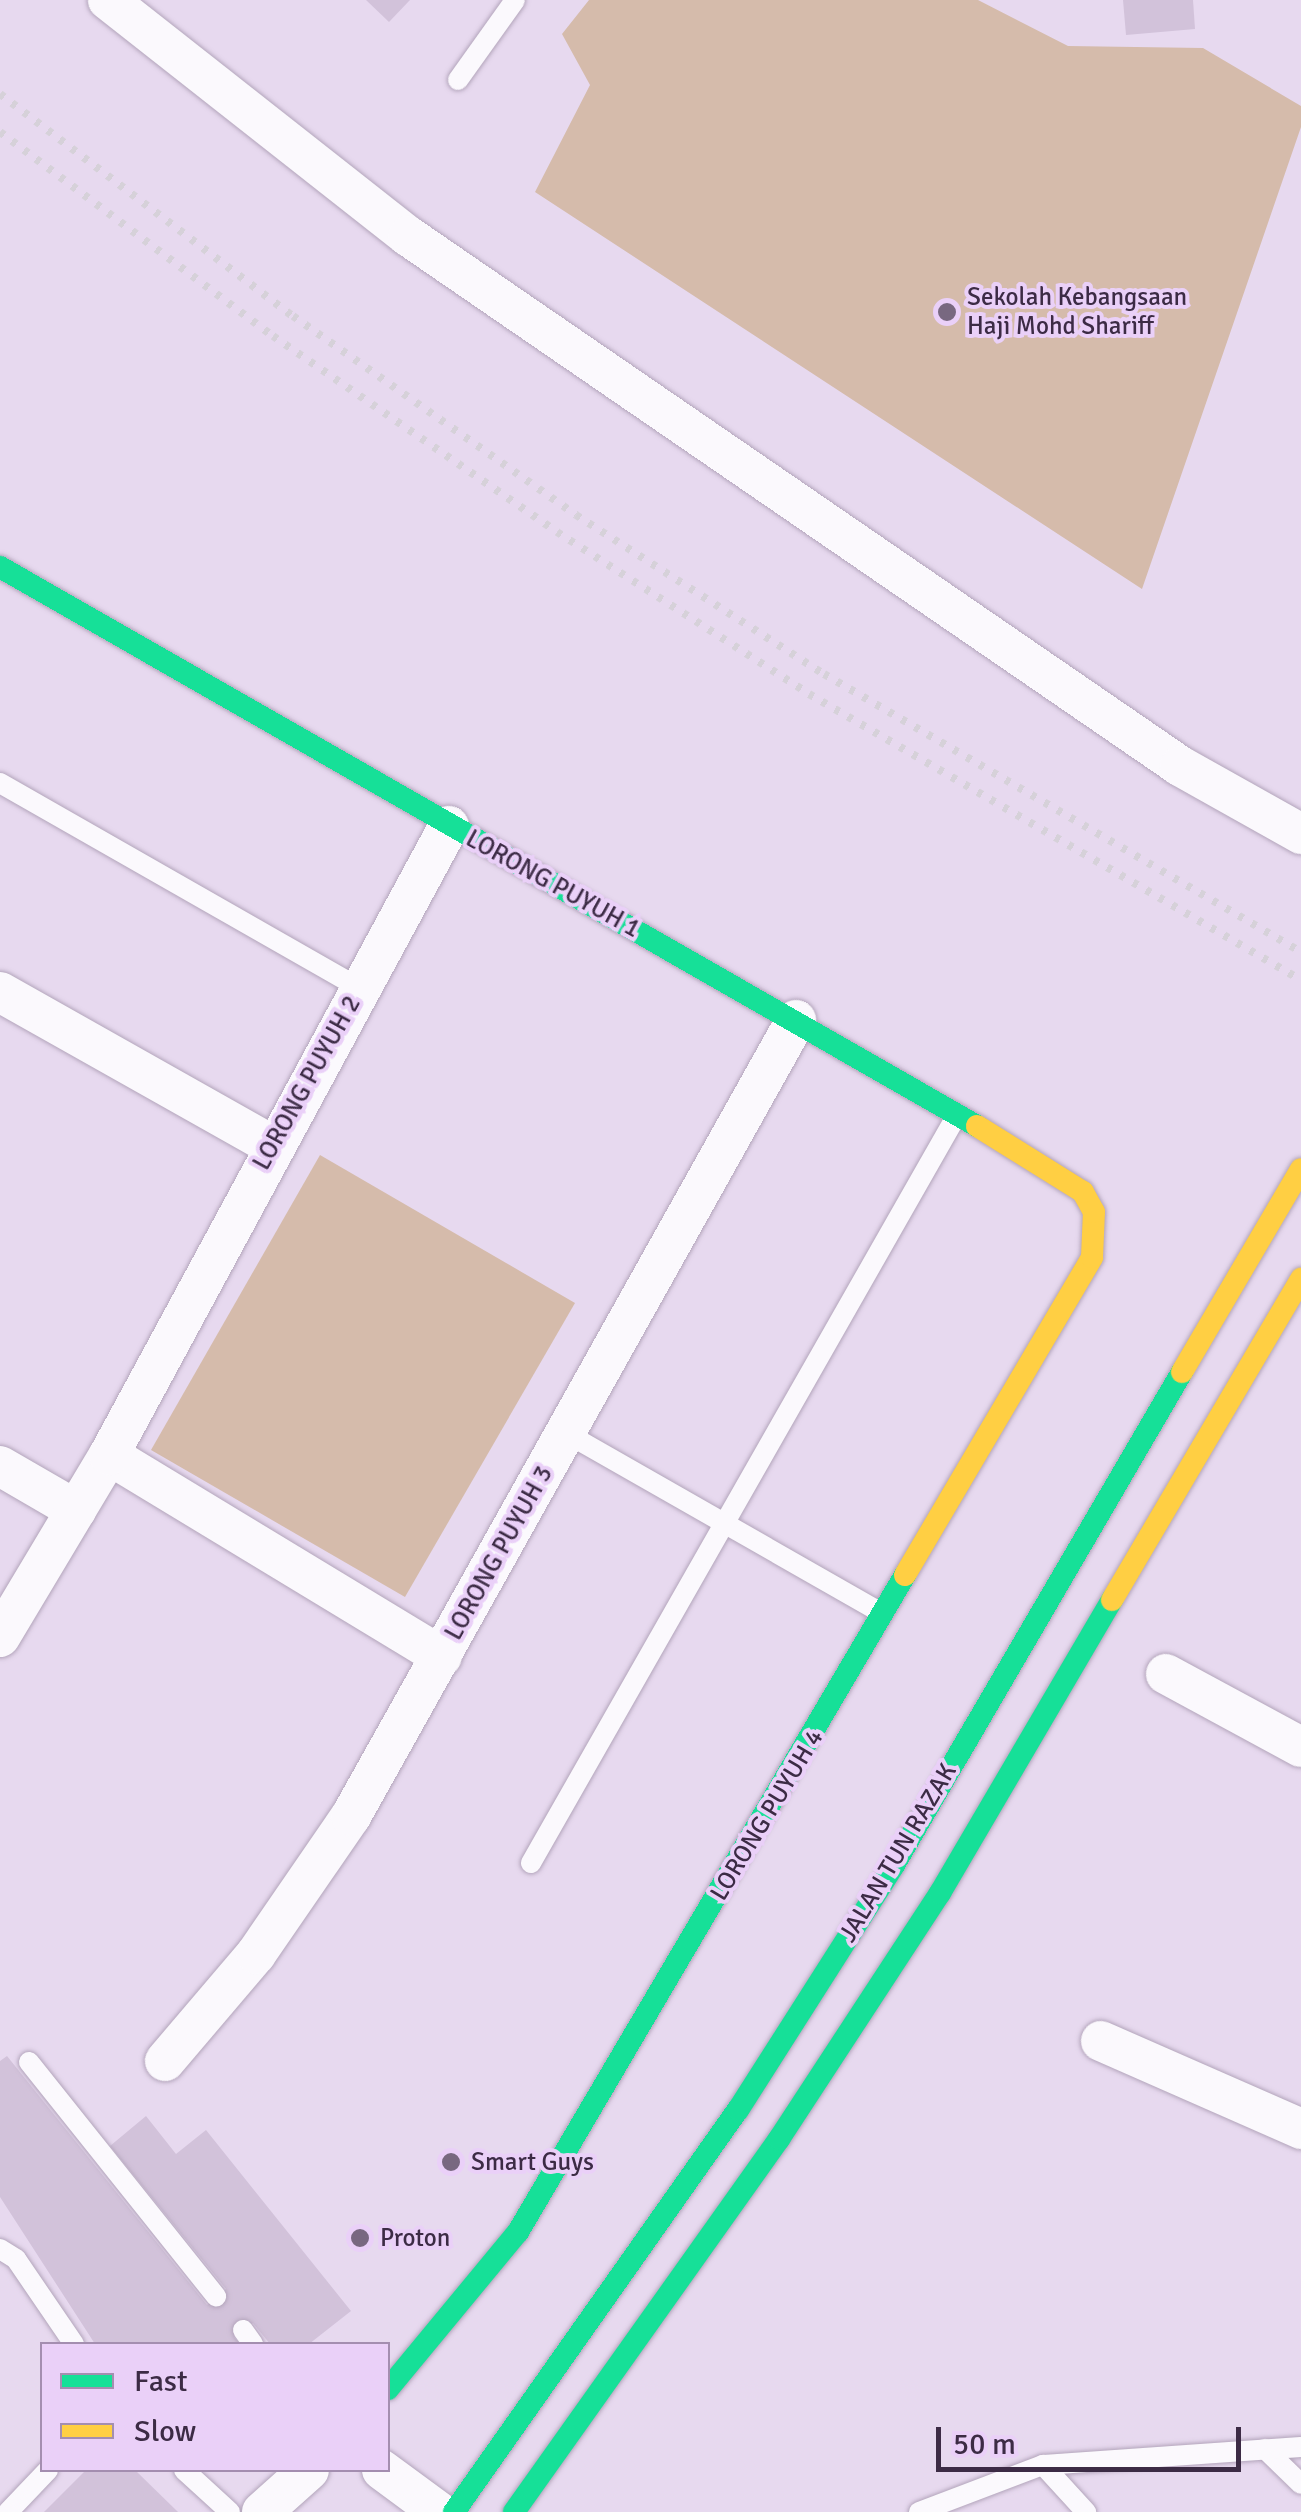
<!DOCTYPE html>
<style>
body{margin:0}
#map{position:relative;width:1301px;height:2512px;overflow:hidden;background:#e7d9ef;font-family:Signika,sans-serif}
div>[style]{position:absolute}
.green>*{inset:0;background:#d5bbab}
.building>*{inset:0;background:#d2c2da}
.roads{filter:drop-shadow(0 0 2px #b3a5bb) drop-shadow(0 0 2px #b3a5bb)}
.lane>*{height:20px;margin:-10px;padding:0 10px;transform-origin:10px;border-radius:10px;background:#fbf9fd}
.street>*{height:40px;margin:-20px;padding:0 20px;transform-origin:20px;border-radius:20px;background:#fbf9fd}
.fast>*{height:22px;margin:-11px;padding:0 11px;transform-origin:11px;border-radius:11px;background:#16e098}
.slow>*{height:22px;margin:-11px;padding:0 11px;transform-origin:11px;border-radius:11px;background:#ffcf43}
.rail>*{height:8px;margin-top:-4px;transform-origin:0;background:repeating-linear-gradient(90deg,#d6d1d9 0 5px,transparent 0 15px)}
.dots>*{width:28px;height:28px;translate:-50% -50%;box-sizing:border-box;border:5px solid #ead0f8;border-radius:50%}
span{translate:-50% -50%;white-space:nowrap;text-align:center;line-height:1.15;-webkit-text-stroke:8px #ead0f8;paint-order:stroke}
.poi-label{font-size:25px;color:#3c2b45}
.left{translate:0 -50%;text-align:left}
.street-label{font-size:25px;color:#3c2b45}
.legend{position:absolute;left:40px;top:2342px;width:350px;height:130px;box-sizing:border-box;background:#ead0f8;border:2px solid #a48eb0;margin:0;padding:12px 18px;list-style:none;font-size:30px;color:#3c2b45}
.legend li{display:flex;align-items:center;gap:20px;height:50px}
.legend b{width:50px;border:2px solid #a48eb0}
.scale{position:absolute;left:936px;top:2427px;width:305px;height:45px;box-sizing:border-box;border:5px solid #3c2b45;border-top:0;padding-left:12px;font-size:30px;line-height:35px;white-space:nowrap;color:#3c2b45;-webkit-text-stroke:8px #ead0f8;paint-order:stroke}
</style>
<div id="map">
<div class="green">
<i style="clip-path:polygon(589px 0,978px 0,1068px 46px,1203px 48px,1301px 106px,1301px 127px,1142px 589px,535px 192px,590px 85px,562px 34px)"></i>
<i style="clip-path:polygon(320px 1155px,575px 1303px,405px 1597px,151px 1450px)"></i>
</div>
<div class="building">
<i style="clip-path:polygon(366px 0,410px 0,389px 22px)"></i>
<i style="clip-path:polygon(1123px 0,1193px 0,1195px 29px,1126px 35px)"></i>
<i style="clip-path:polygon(7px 2056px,207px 2305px,226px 2289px,110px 2146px,146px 2116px,176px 2154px,206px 2130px,351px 2311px,309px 2344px,270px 2344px,253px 2323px,234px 2337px,240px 2344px,95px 2344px,0 2197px,0 2061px)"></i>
<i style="clip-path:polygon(86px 2470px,135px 2470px,178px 2512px,44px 2512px)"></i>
</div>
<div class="roads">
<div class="lane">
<i style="left:458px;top:80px;width:98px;rotate:-54.5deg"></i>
<i style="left:0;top:783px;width:414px;rotate:29.7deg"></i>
<i style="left:566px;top:1433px;width:361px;rotate:29.7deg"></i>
<i style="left:531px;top:1863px;width:861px;rotate:-60.34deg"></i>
<i style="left:29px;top:2062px;width:300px;rotate:51.4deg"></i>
<i style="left:0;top:2249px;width:19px;rotate:32deg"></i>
<i style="left:16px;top:2259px;width:103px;rotate:55.7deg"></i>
<i style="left:243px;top:2330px;width:17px;rotate:54deg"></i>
<i style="left:1265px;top:2449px;width:50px;rotate:44.2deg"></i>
<i style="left:1043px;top:2465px;width:64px;rotate:47.5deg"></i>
<i style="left:184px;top:2470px;width:62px;rotate:42.4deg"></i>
<i style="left:8px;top:2512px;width:58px;rotate:-46.4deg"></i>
<i style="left:919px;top:2512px;width:133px;rotate:-20.8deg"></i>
<i style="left:1043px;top:2465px;width:259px;rotate:-4deg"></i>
</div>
<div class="street">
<i style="left:108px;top:0;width:382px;rotate:38.2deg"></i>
<i style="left:408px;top:236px;width:936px;rotate:34.47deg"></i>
<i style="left:1180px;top:766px;width:139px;rotate:29.3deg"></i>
<i style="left:0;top:992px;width:312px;rotate:29.4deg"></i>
<i style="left:109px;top:1455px;width:389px;rotate:31.2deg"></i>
<i style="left:0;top:1466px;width:88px;rotate:30.1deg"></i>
<i style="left:0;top:1637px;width:212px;rotate:-59.1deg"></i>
<i style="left:109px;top:1455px;width:715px;rotate:-61.61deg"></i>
<i style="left:1166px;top:1674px;width:153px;rotate:28.4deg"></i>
<i style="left:1101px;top:2041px;width:219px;rotate:23.7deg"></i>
<i style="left:165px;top:2061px;width:140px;rotate:-49.6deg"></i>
<i style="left:256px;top:1954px;width:168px;rotate:-55.5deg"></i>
<i style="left:351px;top:1816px;width:912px;rotate:-60.79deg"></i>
<i style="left:382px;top:2470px;width:71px;rotate:36.4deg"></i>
<i style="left:262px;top:2512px;width:63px;rotate:-41.8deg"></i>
</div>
<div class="fast">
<i style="left:0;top:567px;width:1126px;rotate:29.78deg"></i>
<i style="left:388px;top:2389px;width:204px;rotate:-50.4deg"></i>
<i style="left:518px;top:2232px;width:763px;rotate:-59.5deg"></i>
<i style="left:454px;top:2512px;width:492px;rotate:-54.8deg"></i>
<i style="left:738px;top:2110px;width:290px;rotate:-57.5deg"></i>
<i style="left:894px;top:1865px;width:571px;rotate:-59.71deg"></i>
<i style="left:514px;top:2512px;width:458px;rotate:-54.6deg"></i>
<i style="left:779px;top:2139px;width:294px;rotate:-56.8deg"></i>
<i style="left:940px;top:1893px;width:340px;rotate:-59.6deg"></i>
</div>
<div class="slow">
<i style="left:1182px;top:1372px;width:235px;rotate:-59.6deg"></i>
<i style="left:905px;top:1575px;width:369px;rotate:-59.5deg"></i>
<i style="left:1092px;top:1257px;width:45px;rotate:-87.5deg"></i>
<i style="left:1094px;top:1212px;width:23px;rotate:-119deg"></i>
<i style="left:1083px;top:1192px;width:125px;rotate:-148.1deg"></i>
<i style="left:1112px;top:1600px;width:373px;rotate:-59.5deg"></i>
</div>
</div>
<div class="rail">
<i style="left:0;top:94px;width:368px;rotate:37.2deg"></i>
<i style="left:293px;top:316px;width:346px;rotate:35.1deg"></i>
<i style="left:576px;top:515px;width:295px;rotate:32.7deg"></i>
<i style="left:824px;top:674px;width:552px;rotate:30.23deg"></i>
<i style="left:0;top:132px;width:341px;rotate:36.8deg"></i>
<i style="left:273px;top:336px;width:345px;rotate:34.6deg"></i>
<i style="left:557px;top:532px;width:300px;rotate:32.7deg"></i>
<i style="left:809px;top:694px;width:569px;rotate:30.17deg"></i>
</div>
<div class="dots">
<i style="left:947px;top:312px;background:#786880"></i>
<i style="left:451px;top:2162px;background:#786880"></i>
<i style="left:360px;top:2238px;background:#786880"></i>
</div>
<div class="poi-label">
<span class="left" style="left:967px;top:312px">Sekolah Kebangsaan<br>Haji Mohd Shariff</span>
<span class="left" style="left:471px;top:2162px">Smart Guys</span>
<span class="left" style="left:380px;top:2238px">Proton</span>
</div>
<div class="street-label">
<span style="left:553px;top:884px;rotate:29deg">LORONG PUYUH 1</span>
<span style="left:307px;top:1083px;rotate:-61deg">LORONG PUYUH 2</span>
<span style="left:499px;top:1553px;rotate:-61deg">LORONG PUYUH 3</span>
<span style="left:767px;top:1815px;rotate:-59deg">LORONG PUYUH 4</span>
<span style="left:898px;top:1853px;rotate:-59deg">JALAN TUN RAZAK</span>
</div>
<ul class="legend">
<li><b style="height:12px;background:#16e098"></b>Fast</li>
<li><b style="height:12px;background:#ffcf43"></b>Slow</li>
</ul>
<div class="scale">50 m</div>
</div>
